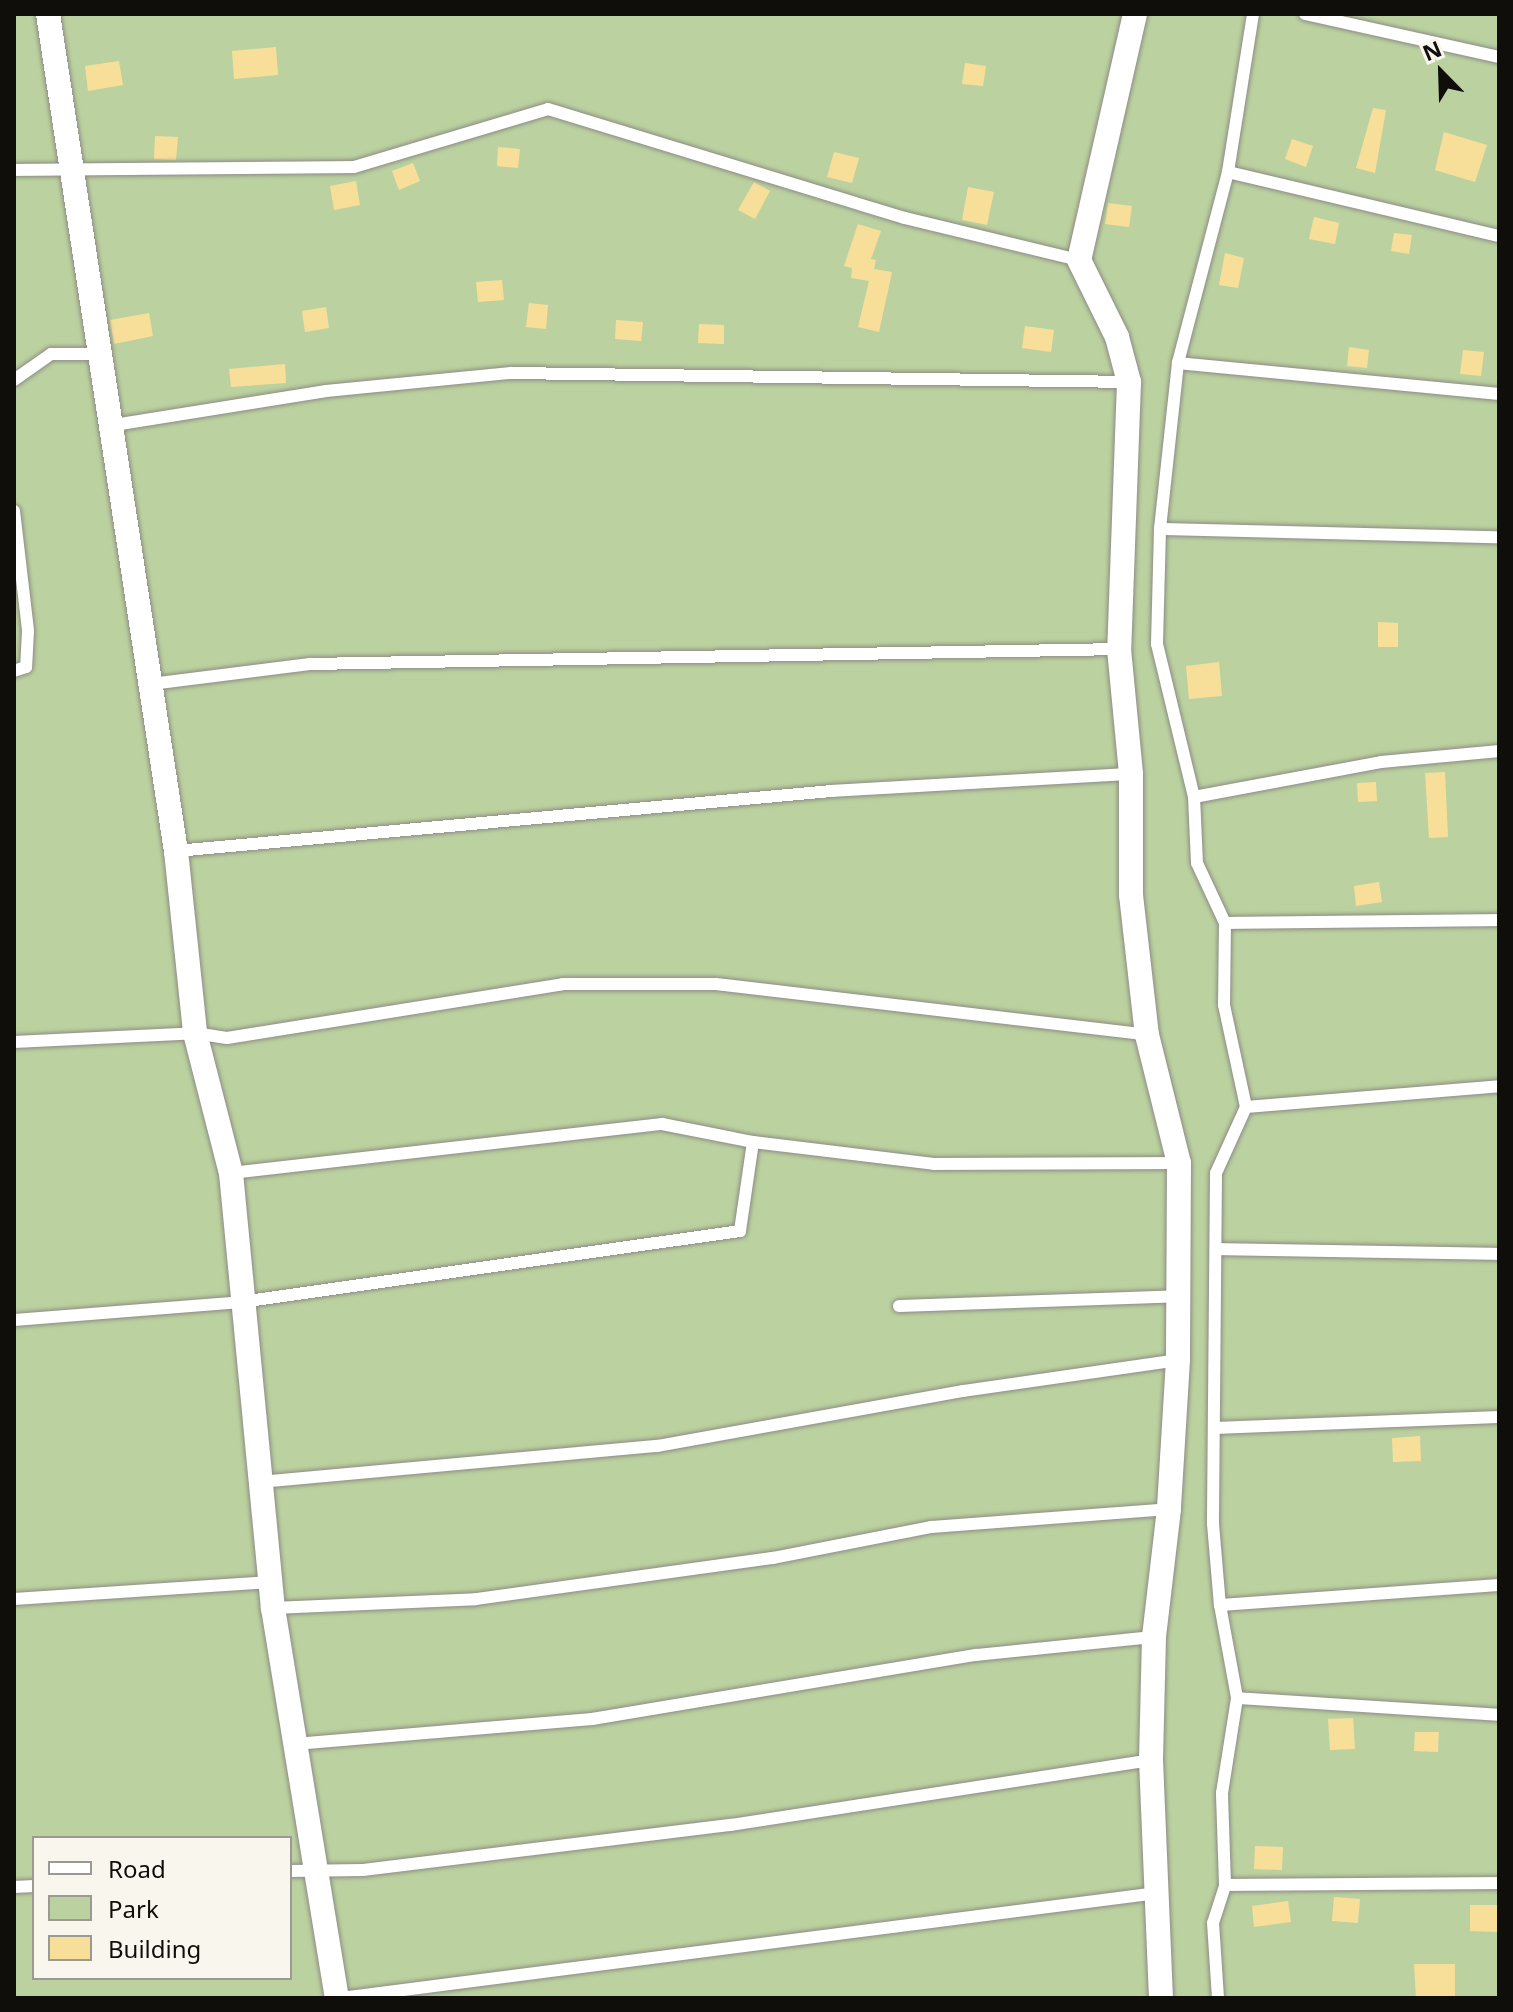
<!DOCTYPE html>
<style>
body{margin:0}
#map{position:relative;width:1513px;height:2012px;overflow:hidden;background:#f9f6ed;font-family:"Noto Sans",sans-serif}
div>[style]{position:absolute}
.green>*{inset:0;background:#bbd2a0}
.building>*{inset:0;background:#f8df99}
.roads{filter:drop-shadow(0 0 2px #8e8b84) drop-shadow(0 0 2px #8e8b84)}
.lane>*{height:12px;margin:-6px;padding:0 6px;transform-origin:6px;border-radius:6px;background:#fff}
.street>*{height:24px;margin:-12px;padding:0 12px;transform-origin:12px;border-radius:12px;background:#fff}
span{translate:-50% -50%;white-space:nowrap;text-align:center;line-height:1.15;-webkit-text-stroke:6px #f9f6ed;paint-order:stroke}
.frame{position:absolute;inset:0;border:16px solid #0f0e0b;pointer-events:none}
.legend{position:absolute;left:32px;top:1836px;width:260px;height:144px;box-sizing:border-box;background:#f9f6ed;border:2px solid #9b9993;margin:0;padding:10px 14px;list-style:none;font-size:24px;color:#0f0e0b}
.legend li{display:flex;align-items:center;gap:16px;height:40px}
.legend b{width:40px;border:2px solid #9b9993}
.north{position:absolute;left:1401px;top:32px;width:80px;height:80px;-webkit-text-stroke:6px #f9f6ed;paint-order:stroke;rotate:337deg;font-size:22px;font-weight:700;line-height:32px;text-align:center;color:#0f0e0b}
.north::after{content:'';display:block;margin:auto;width:28px;height:36px;background:#0f0e0b;clip-path:polygon(50% 0,100% 100%,50% 72%,0 100%)}
</style>
<div id="map">
<div class="green">
<i style="clip-path:polygon(evenodd,14px 14px,1499px 14px,1499px 1998px,14px 1998px,14px 14px,34px 1838px,290px 1838px,290px 1978px,34px 1978px,34px 1838px)"></i>
</div>
<div class="building">
<i style="clip-path:polygon(276px 47px,278px 75px,234px 79px,232px 51px)"></i>
<i style="clip-path:polygon(119px 61px,123px 85px,88px 91px,85px 66px)"></i>
<i style="clip-path:polygon(965px 63px,986px 66px,983px 86px,962px 84px)"></i>
<i style="clip-path:polygon(1373px 108px,1386px 110px,1375px 173px,1356px 168px)"></i>
<i style="clip-path:polygon(1444px 132px,1487px 145px,1475px 182px,1435px 170px)"></i>
<i style="clip-path:polygon(155px 136px,178px 137px,176px 160px,154px 159px)"></i>
<i style="clip-path:polygon(1292px 139px,1313px 146px,1306px 167px,1285px 159px)"></i>
<i style="clip-path:polygon(498px 147px,520px 149px,518px 168px,497px 166px)"></i>
<i style="clip-path:polygon(834px 152px,859px 158px,852px 183px,827px 177px)"></i>
<i style="clip-path:polygon(413px 163px,420px 181px,399px 190px,392px 171px)"></i>
<i style="clip-path:polygon(356px 181px,360px 205px,334px 210px,330px 186px)"></i>
<i style="clip-path:polygon(754px 182px,770px 191px,755px 219px,738px 210px)"></i>
<i style="clip-path:polygon(968px 187px,994px 192px,987px 225px,962px 220px)"></i>
<i style="clip-path:polygon(1108px 203px,1132px 206px,1129px 227px,1105px 224px)"></i>
<i style="clip-path:polygon(1314px 217px,1339px 223px,1335px 244px,1309px 239px)"></i>
<i style="clip-path:polygon(858px 224px,881px 231px,871px 259px,876px 260px,874px 269px,892px 272px,879px 332px,858px 327px,869px 281px,851px 278px,852px 268px,844px 266px)"></i>
<i style="clip-path:polygon(1394px 233px,1412px 235px,1409px 254px,1391px 251px)"></i>
<i style="clip-path:polygon(1225px 253px,1244px 258px,1238px 288px,1219px 285px)"></i>
<i style="clip-path:polygon(502px 280px,504px 300px,478px 302px,476px 282px)"></i>
<i style="clip-path:polygon(529px 303px,548px 305px,546px 329px,526px 327px)"></i>
<i style="clip-path:polygon(326px 307px,329px 328px,305px 332px,302px 311px)"></i>
<i style="clip-path:polygon(149px 313px,153px 336px,114px 344px,110px 320px)"></i>
<i style="clip-path:polygon(616px 320px,643px 322px,641px 341px,615px 339px)"></i>
<i style="clip-path:polygon(699px 324px,724px 325px,724px 344px,698px 343px)"></i>
<i style="clip-path:polygon(1025px 326px,1054px 330px,1051px 352px,1022px 348px)"></i>
<i style="clip-path:polygon(1349px 347px,1369px 350px,1367px 368px,1347px 366px)"></i>
<i style="clip-path:polygon(1463px 350px,1484px 352px,1481px 376px,1460px 374px)"></i>
<i style="clip-path:polygon(285px 364px,286px 383px,231px 387px,229px 369px)"></i>
<i style="clip-path:polygon(1378px 622px,1398px 623px,1398px 647px,1378px 647px)"></i>
<i style="clip-path:polygon(1219px 662px,1222px 696px,1189px 699px,1186px 666px)"></i>
<i style="clip-path:polygon(1445px 772px,1448px 837px,1429px 838px,1425px 773px)"></i>
<i style="clip-path:polygon(1376px 782px,1377px 801px,1358px 802px,1357px 783px)"></i>
<i style="clip-path:polygon(1379px 882px,1382px 902px,1356px 906px,1354px 886px)"></i>
<i style="clip-path:polygon(1420px 1436px,1421px 1461px,1393px 1462px,1392px 1438px)"></i>
<i style="clip-path:polygon(1353px 1718px,1355px 1749px,1330px 1750px,1328px 1719px)"></i>
<i style="clip-path:polygon(1415px 1732px,1439px 1732px,1438px 1752px,1414px 1751px)"></i>
<i style="clip-path:polygon(1255px 1846px,1283px 1847px,1282px 1870px,1254px 1869px)"></i>
<i style="clip-path:polygon(1334px 1897px,1360px 1899px,1358px 1923px,1332px 1921px)"></i>
<i style="clip-path:polygon(1288px 1901px,1291px 1922px,1254px 1927px,1252px 1906px)"></i>
<i style="clip-path:polygon(1470px 1905px,1499px 1905px,1499px 1932px,1470px 1931px)"></i>
<i style="clip-path:polygon(1414px 1964px,1455px 1964px,1455px 1998px,1416px 1998px)"></i>
</div>
<div class="roads">
<div class="lane">
<i style="left:1253px;top:14px;width:160px;rotate:99deg"></i>
<i style="left:1228px;top:172px;width:197px;rotate:104.7deg"></i>
<i style="left:1178px;top:363px;width:167px;rotate:96.2deg"></i>
<i style="left:1160px;top:529px;width:115px;rotate:91.5deg"></i>
<i style="left:1157px;top:644px;width:157px;rotate:76.4deg"></i>
<i style="left:1194px;top:797px;width:66px;rotate:87.4deg"></i>
<i style="left:1197px;top:863px;width:66px;rotate:65deg"></i>
<i style="left:1225px;top:923px;width:82px;rotate:90.7deg"></i>
<i style="left:1224px;top:1005px;width:104px;rotate:77.8deg"></i>
<i style="left:1246px;top:1107px;width:72px;rotate:114.4deg"></i>
<i style="left:1216px;top:1173px;width:351px;rotate:90.5deg"></i>
<i style="left:1213px;top:1524px;width:81px;rotate:85.1deg"></i>
<i style="left:1220px;top:1605px;width:95px;rotate:79.6deg"></i>
<i style="left:1237px;top:1698px;width:263px;rotate:3.7deg"></i>
<i style="left:1305px;top:14px;width:199px;rotate:12.5deg"></i>
<i style="left:14px;top:170px;width:340px;rotate:-0.5deg"></i>
<i style="left:354px;top:167px;width:202px;rotate:-16.6deg"></i>
<i style="left:548px;top:109px;width:373px;rotate:17deg"></i>
<i style="left:905px;top:218px;width:179px;rotate:13.6deg"></i>
<i style="left:1228px;top:172px;width:278px;rotate:13.3deg"></i>
<i style="left:1178px;top:363px;width:322px;rotate:5.5deg"></i>
<i style="left:14px;top:380px;width:45px;rotate:-35.1deg"></i>
<i style="left:51px;top:354px;width:48px"></i>
<i style="left:114px;top:425px;width:215px;rotate:-9.1deg"></i>
<i style="left:326px;top:391px;width:186px;rotate:-5.6deg"></i>
<i style="left:511px;top:373px;width:618px;rotate:0.83deg"></i>
<i style="left:14px;top:511px;width:121px;rotate:83.3deg"></i>
<i style="left:28px;top:631px;width:36px;rotate:93deg"></i>
<i style="left:26px;top:667px;width:13px;rotate:162deg"></i>
<i style="left:1160px;top:529px;width:339px;rotate:1.4deg"></i>
<i style="left:151px;top:684px;width:160px;rotate:-7.2deg"></i>
<i style="left:310px;top:664px;width:809px;rotate:-1.06deg"></i>
<i style="left:1194px;top:797px;width:190px;rotate:-10.6deg"></i>
<i style="left:1381px;top:762px;width:119px;rotate:-5.3deg"></i>
<i style="left:176px;top:851px;width:659px;rotate:-5.23deg"></i>
<i style="left:832px;top:791px;width:299px;rotate:-3.3deg"></i>
<i style="left:1225px;top:923px;width:274px;rotate:-0.6deg"></i>
<i style="left:14px;top:1042px;width:181px;rotate:-2.8deg"></i>
<i style="left:195px;top:1033px;width:32px;rotate:9deg"></i>
<i style="left:227px;top:1038px;width:340px;rotate:-9.1deg"></i>
<i style="left:563px;top:984px;width:153px"></i>
<i style="left:716px;top:984px;width:434px;rotate:6.7deg"></i>
<i style="left:1246px;top:1107px;width:254px;rotate:-4.7deg"></i>
<i style="left:231px;top:1173px;width:434px;rotate:-6.5deg"></i>
<i style="left:662px;top:1124px;width:93px;rotate:11.2deg"></i>
<i style="left:753px;top:1142px;width:182px;rotate:6.9deg"></i>
<i style="left:934px;top:1164px;width:245px;rotate:-0.2deg"></i>
<i style="left:1218px;top:1249px;width:281px;rotate:1deg"></i>
<i style="left:899px;top:1306px;width:280px;rotate:-2deg"></i>
<i style="left:14px;top:1320px;width:228px;rotate:-4.5deg"></i>
<i style="left:241px;top:1302px;width:504px;rotate:-8.1deg"></i>
<i style="left:740px;top:1231px;width:90px;rotate:-81.7deg"></i>
<i style="left:1214px;top:1428px;width:285px;rotate:-2.2deg"></i>
<i style="left:260px;top:1482px;width:399px;rotate:-5.2deg"></i>
<i style="left:657px;top:1446px;width:311px;rotate:-10.2deg"></i>
<i style="left:963px;top:1391px;width:217px;rotate:-8.2deg"></i>
<i style="left:14px;top:1599px;width:257px;rotate:-3.8deg"></i>
<i style="left:1220px;top:1605px;width:280px;rotate:-4.1deg"></i>
<i style="left:273px;top:1608px;width:203px;rotate:-2.5deg"></i>
<i style="left:476px;top:1599px;width:300px;rotate:-7.9deg"></i>
<i style="left:773px;top:1558px;width:161px;rotate:-11.1deg"></i>
<i style="left:931px;top:1527px;width:239px;rotate:-4.3deg"></i>
<i style="left:295px;top:1744px;width:298px;rotate:-4.8deg"></i>
<i style="left:592px;top:1719px;width:389px;rotate:-9.5deg"></i>
<i style="left:976px;top:1655px;width:179px;rotate:-5.8deg"></i>
<i style="left:290px;top:1871px;width:73px;rotate:-0.8deg"></i>
<i style="left:363px;top:1870px;width:371px;rotate:-7deg"></i>
<i style="left:731px;top:1825px;width:425px;rotate:-8.8deg"></i>
<i style="left:1225px;top:1885px;width:274px;rotate:-0.4deg"></i>
<i style="left:14px;top:1887px;width:20px;rotate:-3deg"></i>
<i style="left:341px;top:1998px;width:823px;rotate:-7.33deg"></i>
<i style="left:1218px;top:1998px;width:75px;rotate:-93.8deg"></i>
<i style="left:1213px;top:1923px;width:40px;rotate:-72deg"></i>
<i style="left:1225px;top:1885px;width:92px;rotate:-91.9deg"></i>
<i style="left:1222px;top:1793px;width:96px;rotate:-81deg"></i>
</div>
<div class="street">
<i style="left:48px;top:14px;width:847px;rotate:81.31deg"></i>
<i style="left:176px;top:851px;width:183px;rotate:84deg"></i>
<i style="left:195px;top:1033px;width:145px;rotate:75.6deg"></i>
<i style="left:231px;top:1173px;width:437px;rotate:84.5deg"></i>
<i style="left:273px;top:1608px;width:395px;rotate:80.7deg"></i>
<i style="left:1135px;top:14px;width:252px;rotate:102.8deg"></i>
<i style="left:1079px;top:260px;width:86px;rotate:63.7deg"></i>
<i style="left:1117px;top:337px;width:47px;rotate:75.1deg"></i>
<i style="left:1129px;top:382px;width:267px;rotate:92.1deg"></i>
<i style="left:1119px;top:649px;width:126px;rotate:84.5deg"></i>
<i style="left:1131px;top:774px;width:121px;rotate:90deg"></i>
<i style="left:1131px;top:895px;width:141px;rotate:83.5deg"></i>
<i style="left:1147px;top:1035px;width:132px;rotate:76deg"></i>
<i style="left:1179px;top:1163px;width:197px;rotate:90.3deg"></i>
<i style="left:1178px;top:1360px;width:149px;rotate:93.5deg"></i>
<i style="left:1169px;top:1509px;width:129px;rotate:96.7deg"></i>
<i style="left:1154px;top:1637px;width:123px;rotate:91.4deg"></i>
<i style="left:1151px;top:1760px;width:238px;rotate:87.6deg"></i>
</div>
</div>
<div class="frame"></div>
<ul class="legend">
<li><b style="height:10px;background:#fff"></b>Road</li>
<li><b style="height:22px;background:#bbd2a0"></b>Park</li>
<li><b style="height:22px;background:#f8df99"></b>Building</li>
</ul>
<div class="north">N</div>
</div>
